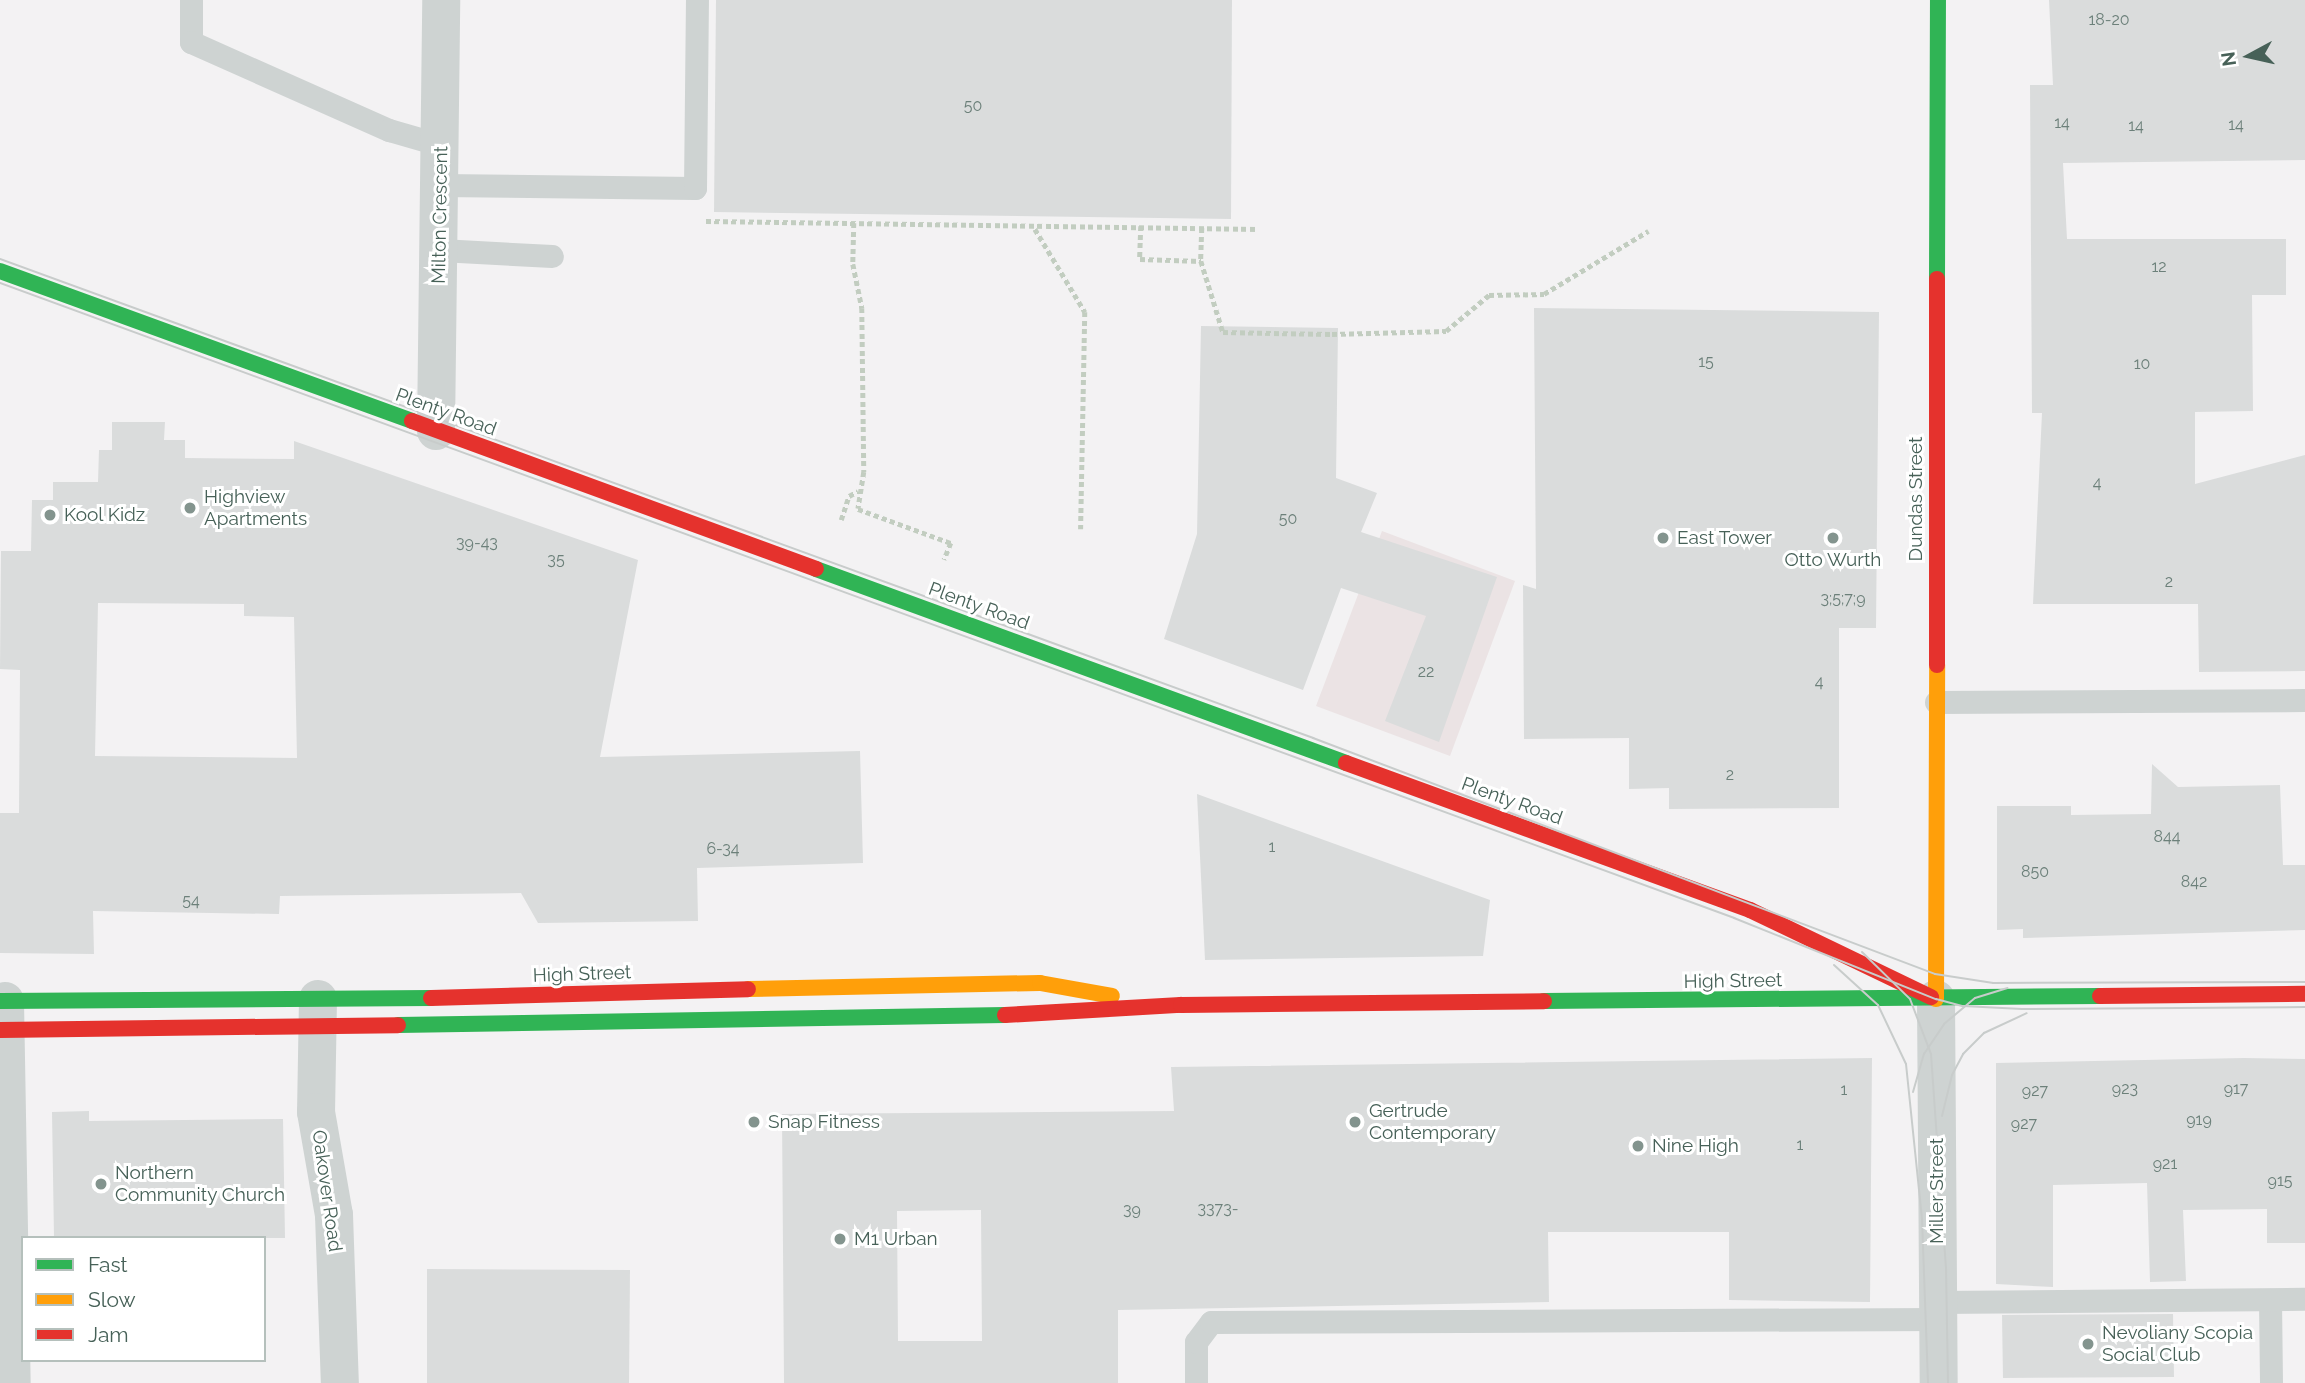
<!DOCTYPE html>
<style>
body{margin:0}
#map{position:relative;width:2305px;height:1383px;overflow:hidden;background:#f3f2f3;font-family:Raleway,sans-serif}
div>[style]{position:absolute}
.commercial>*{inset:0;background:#ebe3e4}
.building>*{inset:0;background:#dadcdc}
.path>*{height:4.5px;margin-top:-2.25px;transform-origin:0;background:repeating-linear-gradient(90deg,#c2cdc0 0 5px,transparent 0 8.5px)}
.lane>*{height:23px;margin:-11.5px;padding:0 11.5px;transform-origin:11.5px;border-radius:11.5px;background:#ced3d2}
.street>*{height:38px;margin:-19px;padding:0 19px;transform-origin:19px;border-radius:19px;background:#ced3d2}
.fast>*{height:16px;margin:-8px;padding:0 8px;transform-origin:8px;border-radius:8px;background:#30b455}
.slow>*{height:16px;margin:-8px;padding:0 8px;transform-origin:8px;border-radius:8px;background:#ff9f0a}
.jam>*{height:16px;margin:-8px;padding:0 8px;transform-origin:8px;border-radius:8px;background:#e5322d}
.tram>*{height:2px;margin:-1px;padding:0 1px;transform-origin:1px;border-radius:1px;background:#c8cccb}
.dots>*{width:19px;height:19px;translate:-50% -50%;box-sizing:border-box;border:4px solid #fff;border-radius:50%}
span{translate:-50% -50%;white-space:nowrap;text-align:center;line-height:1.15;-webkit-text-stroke:6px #fff;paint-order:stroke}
.number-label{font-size:16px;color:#6c807a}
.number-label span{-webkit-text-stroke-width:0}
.street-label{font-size:19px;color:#476158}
.poi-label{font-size:19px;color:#476158}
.left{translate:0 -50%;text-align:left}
.legend{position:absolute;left:21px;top:1236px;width:245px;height:126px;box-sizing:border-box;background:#fff;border:2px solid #b5c0bc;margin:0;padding:9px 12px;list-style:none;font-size:21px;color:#476158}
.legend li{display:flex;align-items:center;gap:14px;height:35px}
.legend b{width:35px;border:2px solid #b5c0bc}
.north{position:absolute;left:2214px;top:21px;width:70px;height:70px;-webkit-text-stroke:5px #fff;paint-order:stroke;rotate:262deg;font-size:19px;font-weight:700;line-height:28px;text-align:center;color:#476158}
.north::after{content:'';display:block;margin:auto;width:24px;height:32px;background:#476158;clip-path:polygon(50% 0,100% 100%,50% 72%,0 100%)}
</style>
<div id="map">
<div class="commercial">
<i style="clip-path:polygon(1382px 531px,1515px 581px,1450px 756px,1316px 706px)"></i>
</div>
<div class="building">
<i style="clip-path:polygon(716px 0,1232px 0,1231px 219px,714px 212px)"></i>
<i style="clip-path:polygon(2049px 0,2305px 0,2305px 160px,2063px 163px,2067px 239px,2286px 239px,2286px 295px,2252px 295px,2253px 411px,2195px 412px,2195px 484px,2305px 455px,2305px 671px,2199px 672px,2198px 604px,2033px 604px,2042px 413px,2032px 413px,2030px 85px,2053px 85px)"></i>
<i style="clip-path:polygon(1534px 308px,1879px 312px,1876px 628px,1839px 628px,1839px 808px,1669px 809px,1669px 788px,1629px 789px,1629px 738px,1524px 739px,1523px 585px,1536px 589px)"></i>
<i style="clip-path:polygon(1201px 326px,1338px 328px,1336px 478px,1377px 493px,1361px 532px,1497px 577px,1439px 742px,1385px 721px,1426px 616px,1341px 588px,1303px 690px,1164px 639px,1197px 534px)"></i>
<i style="clip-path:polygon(evenodd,112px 422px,165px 422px,164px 440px,185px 440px,185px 458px,294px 459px,294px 441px,638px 560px,600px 757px,860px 751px,863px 863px,697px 868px,698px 921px,538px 923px,521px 893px,280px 896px,279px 914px,93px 911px,94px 954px,0 953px,0 813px,19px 813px,20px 670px,0 669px,1px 551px,31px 551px,32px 500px,53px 500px,53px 482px,98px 482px,99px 450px,112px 450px,112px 422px,98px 603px,244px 604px,244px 616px,294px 617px,297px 758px,95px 756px,98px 603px)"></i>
<i style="clip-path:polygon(2152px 764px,2178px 787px,2280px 785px,2283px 865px,2305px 865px,2305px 930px,2023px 938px,2023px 929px,1997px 930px,1997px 806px,2071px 806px,2071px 815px,2151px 814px)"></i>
<i style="clip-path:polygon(1197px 794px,1490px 900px,1483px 956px,1205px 960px)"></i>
<i style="clip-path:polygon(evenodd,1872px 1058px,1870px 1302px,1729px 1300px,1729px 1232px,1548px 1232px,1549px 1302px,1118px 1310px,1118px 1383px,784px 1383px,782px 1114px,1174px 1111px,1171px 1067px,1872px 1058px,981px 1210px,982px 1341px,898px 1341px,897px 1211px,981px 1210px)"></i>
<i style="clip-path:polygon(2244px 1058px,2305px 1059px,2305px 1243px,2267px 1243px,2267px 1209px,2183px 1210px,2186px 1281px,2150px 1282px,2147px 1183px,2053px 1185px,2053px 1287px,1996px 1284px,1996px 1063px)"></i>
<i style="clip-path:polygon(89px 1111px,89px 1121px,283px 1119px,285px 1238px,54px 1238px,52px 1112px)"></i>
<i style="clip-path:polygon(427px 1269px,630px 1270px,629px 1383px,427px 1383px)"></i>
<i style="clip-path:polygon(2173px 1314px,2174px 1377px,2003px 1378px,2002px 1315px)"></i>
</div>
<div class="path">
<i style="left:706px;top:221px;width:552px;rotate:0.83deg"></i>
<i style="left:854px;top:223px;width:41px;rotate:91.4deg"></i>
<i style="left:853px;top:264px;width:45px;rotate:78.4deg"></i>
<i style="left:862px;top:308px;width:164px;rotate:89.3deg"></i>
<i style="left:864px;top:472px;width:37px;rotate:99deg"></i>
<i style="left:858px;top:509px;width:99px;rotate:20.1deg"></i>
<i style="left:951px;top:543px;width:18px;rotate:112deg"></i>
<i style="left:1141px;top:226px;width:33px;rotate:92deg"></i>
<i style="left:1140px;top:259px;width:61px;rotate:1.9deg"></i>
<i style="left:1202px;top:228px;width:33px;rotate:92deg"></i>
<i style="left:1201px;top:261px;width:74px;rotate:72.8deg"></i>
<i style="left:1223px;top:332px;width:109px;rotate:1.1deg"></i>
<i style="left:1332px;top:334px;width:114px;rotate:-1.5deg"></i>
<i style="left:1446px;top:331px;width:56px;rotate:-39.9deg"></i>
<i style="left:1489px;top:295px;width:55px;rotate:-1deg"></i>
<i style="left:1544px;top:294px;width:122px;rotate:-31.2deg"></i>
<i style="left:1035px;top:229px;width:97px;rotate:58.9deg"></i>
<i style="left:1085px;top:312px;width:217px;rotate:91.1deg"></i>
<i style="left:841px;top:520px;width:25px;rotate:-72deg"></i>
<i style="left:849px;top:496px;width:10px;rotate:-29deg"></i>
</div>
<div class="lane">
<i style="left:191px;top:0;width:42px;rotate:90deg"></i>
<i style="left:191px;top:42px;width:217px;rotate:24deg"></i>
<i style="left:389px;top:130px;width:54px;rotate:16.1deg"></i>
<i style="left:440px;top:185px;width:255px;rotate:0.7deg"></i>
<i style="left:695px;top:188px;width:188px;rotate:-89.4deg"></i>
<i style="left:440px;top:250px;width:112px;rotate:3.1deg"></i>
<i style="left:1936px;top:702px;width:369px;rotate:-0.3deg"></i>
<i style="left:2270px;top:1300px;width:83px;rotate:89.3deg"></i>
<i style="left:1937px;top:1302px;width:368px;rotate:-0.5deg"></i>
<i style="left:1196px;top:1383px;width:41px;rotate:-90deg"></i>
<i style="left:1196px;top:1342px;width:25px;rotate:-53deg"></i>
<i style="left:1211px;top:1322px;width:727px;rotate:-0.24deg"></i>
</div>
<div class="street">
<i style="left:436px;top:431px;width:431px;rotate:-89.3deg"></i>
<i style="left:318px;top:999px;width:113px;rotate:91deg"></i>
<i style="left:316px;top:1112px;width:105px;rotate:80.1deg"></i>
<i style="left:334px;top:1215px;width:168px;rotate:88deg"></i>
<i style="left:1936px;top:999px;width:384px;rotate:89.6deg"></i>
<i style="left:5px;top:1001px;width:382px;rotate:89deg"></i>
</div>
<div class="fast">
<i style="left:0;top:271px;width:438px;rotate:20deg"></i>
<i style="left:1937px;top:279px;width:279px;rotate:-89.8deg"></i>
<i style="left:816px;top:569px;width:564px;rotate:20.1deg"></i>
<i style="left:0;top:1001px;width:431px;rotate:-0.4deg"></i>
<i style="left:1544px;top:1001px;width:556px;rotate:-0.52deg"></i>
<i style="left:398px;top:1025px;width:607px;rotate:-0.94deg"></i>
</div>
<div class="slow">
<i style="left:748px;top:989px;width:292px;rotate:-1.2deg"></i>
<i style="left:1040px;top:983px;width:73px;rotate:10.2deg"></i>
<i style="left:1936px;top:999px;width:334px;rotate:-89.8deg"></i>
</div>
<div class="jam">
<i style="left:412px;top:421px;width:430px;rotate:20.1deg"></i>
<i style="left:1937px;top:665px;width:386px;rotate:-90deg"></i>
<i style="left:1346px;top:763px;width:430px;rotate:20deg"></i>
<i style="left:1750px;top:910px;width:201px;rotate:25.7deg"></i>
<i style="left:2100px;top:996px;width:205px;rotate:-0.6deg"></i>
<i style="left:431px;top:998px;width:317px;rotate:-1.6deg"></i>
<i style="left:1005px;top:1015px;width:176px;rotate:-3.3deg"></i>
<i style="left:1181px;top:1005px;width:363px;rotate:-0.6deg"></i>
<i style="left:0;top:1030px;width:398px;rotate:-0.7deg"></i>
</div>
<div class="tram">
<i style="left:0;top:259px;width:1398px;rotate:20.04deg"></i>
<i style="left:1313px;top:738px;width:665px;rotate:20.78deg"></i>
<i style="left:1935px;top:974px;width:59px;rotate:8.8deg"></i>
<i style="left:1993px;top:983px;width:312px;rotate:-0.2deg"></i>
<i style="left:0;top:283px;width:1847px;rotate:20.11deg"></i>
<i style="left:1734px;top:918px;width:218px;rotate:21.9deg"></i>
<i style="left:1936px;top:999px;width:28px;rotate:15deg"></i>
<i style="left:1963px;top:1006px;width:59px;rotate:2.9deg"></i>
<i style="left:2022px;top:1009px;width:283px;rotate:-0.4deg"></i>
<i style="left:1862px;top:952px;width:67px;rotate:44.4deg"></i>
<i style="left:1910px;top:999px;width:59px;rotate:69.1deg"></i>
<i style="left:1931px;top:1054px;width:215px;rotate:86deg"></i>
<i style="left:1946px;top:1268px;width:115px;rotate:89deg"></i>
<i style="left:1834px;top:965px;width:59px;rotate:42.3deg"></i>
<i style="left:1878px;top:1005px;width:65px;rotate:64.6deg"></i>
<i style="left:1906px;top:1064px;width:156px;rotate:84.1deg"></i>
<i style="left:1922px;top:1219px;width:164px;rotate:87.9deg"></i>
<i style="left:1913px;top:1092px;width:40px;rotate:-74deg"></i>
<i style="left:1924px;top:1054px;width:36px;rotate:-56deg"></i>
<i style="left:1944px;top:1024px;width:40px;rotate:-40deg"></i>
<i style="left:1975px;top:998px;width:34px;rotate:-17deg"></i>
<i style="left:1942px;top:1116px;width:42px;rotate:-76.3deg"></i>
<i style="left:1952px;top:1075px;width:24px;rotate:-62deg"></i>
<i style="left:1963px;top:1054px;width:30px;rotate:-45deg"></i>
<i style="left:1984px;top:1033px;width:47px;rotate:-24.9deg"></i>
</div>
<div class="dots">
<i style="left:190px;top:508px;background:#83948e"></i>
<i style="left:50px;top:515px;background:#83948e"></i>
<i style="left:1663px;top:538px;background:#83948e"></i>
<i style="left:1833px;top:538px;background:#83948e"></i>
<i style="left:754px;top:1122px;background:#83948e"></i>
<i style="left:1355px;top:1122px;background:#83948e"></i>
<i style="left:1638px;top:1146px;background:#83948e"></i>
<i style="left:101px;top:1184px;background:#83948e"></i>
<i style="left:840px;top:1239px;background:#83948e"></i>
<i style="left:2088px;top:1344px;background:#83948e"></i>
</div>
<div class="number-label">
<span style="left:2109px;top:20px">18-20</span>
<span style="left:973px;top:106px">50</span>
<span style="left:2062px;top:123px">14</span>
<span style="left:2236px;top:125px">14</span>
<span style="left:2136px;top:126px">14</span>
<span style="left:2159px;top:267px">12</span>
<span style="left:1706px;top:362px">15</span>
<span style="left:2142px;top:364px">10</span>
<span style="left:2097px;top:483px">4</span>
<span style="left:1288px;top:519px">50</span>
<span style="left:477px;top:543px">39-43</span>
<span style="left:556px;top:560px">35</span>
<span style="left:2169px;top:582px">2</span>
<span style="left:1843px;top:599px">3;5;7;9</span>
<span style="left:1426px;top:672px">22</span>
<span style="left:1819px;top:682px">4</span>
<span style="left:1730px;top:775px">2</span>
<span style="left:2167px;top:837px">844</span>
<span style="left:1272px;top:847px">1</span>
<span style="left:723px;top:849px">6-34</span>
<span style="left:2035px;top:872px">850</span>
<span style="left:2194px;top:882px">842</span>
<span style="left:191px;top:901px">54</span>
<span style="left:2125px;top:1089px">923</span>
<span style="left:2236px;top:1089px">917</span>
<span style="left:1844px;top:1090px">1</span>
<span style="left:2035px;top:1091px">927</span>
<span style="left:2199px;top:1120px">919</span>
<span style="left:2024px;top:1124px">927</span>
<span style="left:1800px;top:1145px">1</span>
<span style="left:2165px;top:1164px">921</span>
<span style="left:2280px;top:1181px">915</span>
<span style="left:1218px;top:1209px">3373-</span>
<span style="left:1132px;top:1210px">39</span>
</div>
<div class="street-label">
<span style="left:440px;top:215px;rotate:-89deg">Milton Crescent</span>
<span style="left:446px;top:412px;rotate:20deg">Plenty Road</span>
<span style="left:1916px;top:499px;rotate:-90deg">Dundas Street</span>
<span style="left:979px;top:606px;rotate:20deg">Plenty Road</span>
<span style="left:1512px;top:801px;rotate:20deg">Plenty Road</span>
<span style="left:582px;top:974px;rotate:-2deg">High Street</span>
<span style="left:1733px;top:981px;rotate:-1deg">High Street</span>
<span style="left:327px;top:1191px;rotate:82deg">Oakover Road</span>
<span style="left:1937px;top:1191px;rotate:-90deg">Miller Street</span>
</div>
<div class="poi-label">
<span class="left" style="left:204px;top:508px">Highview<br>Apartments</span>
<span class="left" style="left:64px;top:515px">Kool Kidz</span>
<span class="left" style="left:1677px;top:538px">East Tower</span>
<span style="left:1833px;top:560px">Otto Wurth</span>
<span class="left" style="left:1369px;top:1122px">Gertrude<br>Contemporary</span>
<span class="left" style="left:768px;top:1122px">Snap Fitness</span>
<span class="left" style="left:1652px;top:1146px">Nine High</span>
<span class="left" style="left:115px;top:1184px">Northern<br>Community Church</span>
<span class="left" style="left:854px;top:1239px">M1 Urban</span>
<span class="left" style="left:2102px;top:1344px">Nevoliany Scopia<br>Social Club</span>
</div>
<ul class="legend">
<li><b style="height:9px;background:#30b455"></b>Fast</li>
<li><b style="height:9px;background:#ff9f0a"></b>Slow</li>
<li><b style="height:9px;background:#e5322d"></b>Jam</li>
</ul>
<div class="north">N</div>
</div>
